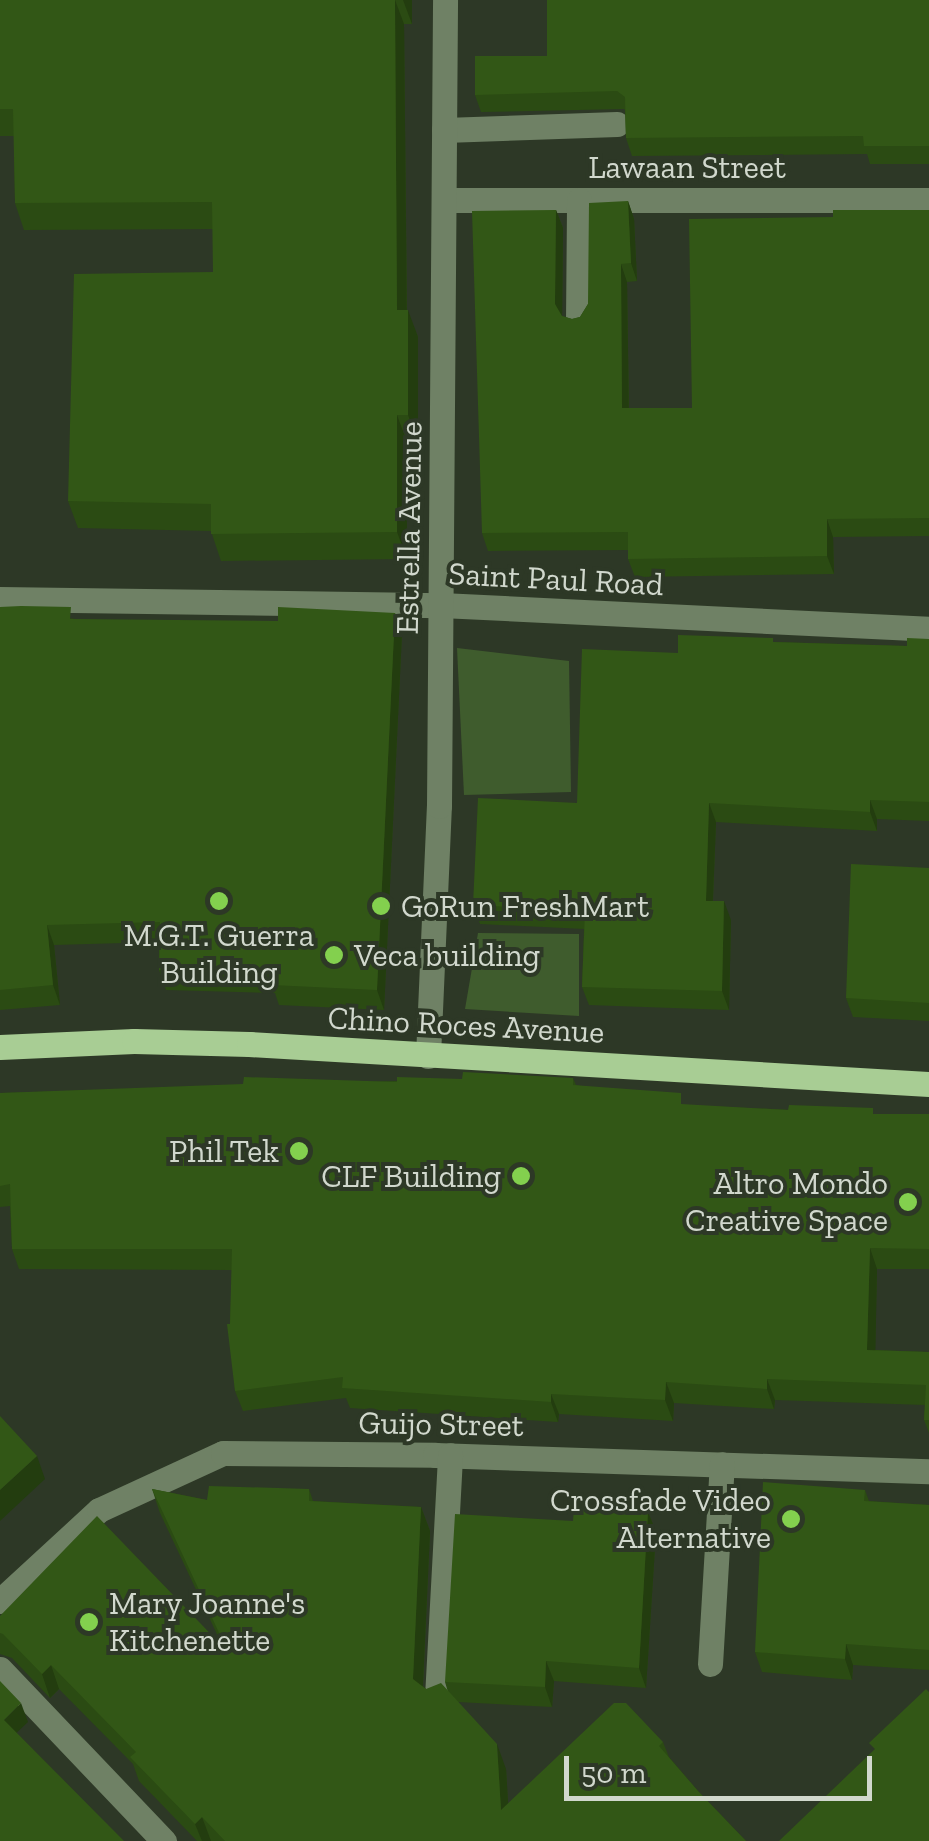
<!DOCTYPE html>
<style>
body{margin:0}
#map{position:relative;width:929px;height:1841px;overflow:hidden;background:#2d3826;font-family:"Zilla Slab",serif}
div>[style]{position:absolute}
.green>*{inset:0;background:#3f5c2d}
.minor>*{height:25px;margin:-12.5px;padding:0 12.5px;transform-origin:12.5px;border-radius:12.5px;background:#6f8165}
.major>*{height:25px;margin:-12.5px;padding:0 12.5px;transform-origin:12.5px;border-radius:12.5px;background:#a8cd94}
.wall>*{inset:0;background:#2b4b13}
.shaded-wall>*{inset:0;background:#233d0f}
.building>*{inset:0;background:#325716}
.dots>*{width:28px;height:28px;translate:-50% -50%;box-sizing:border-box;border:5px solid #2d3826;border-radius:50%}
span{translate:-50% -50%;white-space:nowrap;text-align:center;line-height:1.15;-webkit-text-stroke:8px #2d3826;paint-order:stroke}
.street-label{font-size:32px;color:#d1d8cd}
.poi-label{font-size:32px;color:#d1d8cd}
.left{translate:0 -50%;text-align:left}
.right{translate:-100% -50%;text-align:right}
.scale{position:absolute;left:564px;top:1756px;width:308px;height:45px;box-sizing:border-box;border:5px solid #d1d8cd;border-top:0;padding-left:12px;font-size:30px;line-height:35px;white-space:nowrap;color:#d1d8cd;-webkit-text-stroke:8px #2d3826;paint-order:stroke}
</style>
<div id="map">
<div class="green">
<i style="clip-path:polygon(457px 648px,569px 661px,571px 792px,464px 795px)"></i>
<i style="clip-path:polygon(478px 933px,579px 934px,579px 1016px,465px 1009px)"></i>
</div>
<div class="minor">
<i style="left:444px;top:130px;width:173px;rotate:-2deg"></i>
<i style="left:445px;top:200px;width:484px"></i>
<i style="left:578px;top:321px;width:121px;rotate:-89.5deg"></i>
<i style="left:0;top:599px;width:441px;rotate:0.8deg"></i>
<i style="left:441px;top:605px;width:489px;rotate:2.8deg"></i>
<i style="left:428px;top:1056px;width:250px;rotate:-87.5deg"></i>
<i style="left:439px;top:806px;width:806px;rotate:-89.57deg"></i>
<i style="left:0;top:1601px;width:134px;rotate:-42.6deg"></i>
<i style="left:99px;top:1510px;width:136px;rotate:-24.7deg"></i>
<i style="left:223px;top:1453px;width:212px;rotate:0.5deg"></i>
<i style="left:435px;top:1455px;width:494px;rotate:1.9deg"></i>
<i style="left:710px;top:1664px;width:200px;rotate:-86.6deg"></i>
<i style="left:0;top:1669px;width:238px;rotate:46.4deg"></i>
<i style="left:437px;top:1697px;width:242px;rotate:-86.9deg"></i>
</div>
<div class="major">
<i style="left:0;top:1047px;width:134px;rotate:-2.6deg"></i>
<i style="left:134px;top:1041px;width:115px;rotate:1.5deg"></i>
<i style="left:249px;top:1044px;width:681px;rotate:3.37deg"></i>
</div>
<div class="wall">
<i style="clip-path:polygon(0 0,412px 0,412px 24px,404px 24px,407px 310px,418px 337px,418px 442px,407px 442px,407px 559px,221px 561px,211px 531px,78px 528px,68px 501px,213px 272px,213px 229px,24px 230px,15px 203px,14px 136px,0 136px)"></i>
<i style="clip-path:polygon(929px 0,929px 164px,870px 164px,867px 154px,632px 156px,626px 138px,625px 110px,624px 109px,481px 112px,475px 95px,547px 56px)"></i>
<i style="clip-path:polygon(628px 201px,634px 219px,637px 281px,627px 282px,629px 408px,692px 408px,833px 217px,929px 210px,929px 536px,833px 537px,834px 574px,635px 577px,628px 559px,628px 550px,488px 551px,482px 533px,556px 210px,563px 228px,562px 316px,572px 319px,580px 317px,588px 304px)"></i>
<i style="clip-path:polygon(0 607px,75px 619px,402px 633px,384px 1010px,279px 1005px,275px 993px,166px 990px,159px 970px,159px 942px,54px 945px,60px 1005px,0 1010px)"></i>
<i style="clip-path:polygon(929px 639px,929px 821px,877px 819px,877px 831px,716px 822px,713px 901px,731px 920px,729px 1010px,589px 1005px,582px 987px,584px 929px,480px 924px,473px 905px,577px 803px,678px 653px,774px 642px,907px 646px)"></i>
<i style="clip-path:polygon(929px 868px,929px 1021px,853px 1017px,846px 998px)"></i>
<i style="clip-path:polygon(573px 1078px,576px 1085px,686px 1105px,875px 1114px,929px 1114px,929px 1269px,877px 1269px,875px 1350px,929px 1352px,929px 1433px,924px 1420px,925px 1405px,775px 1400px,774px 1409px,674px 1403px,673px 1421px,559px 1414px,558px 1422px,350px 1408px,346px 1398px,243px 1411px,235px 1391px,230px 1324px,232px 1270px,19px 1269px,12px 1249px,10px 1206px,0 1207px,0 1093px,462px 1079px)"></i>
<i style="clip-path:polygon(152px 1489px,207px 1500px,309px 1489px,313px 1501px,421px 1507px,430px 1531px,423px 1686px,426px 1689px,448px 1692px,445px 1682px,573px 1521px,648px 1512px,656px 1532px,646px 1688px,554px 1681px,552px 1707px,458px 1702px,506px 1769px,508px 1804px,663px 1742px,669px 1757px,698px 1791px,746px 1841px,197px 1841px,139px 1781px,133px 1764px,59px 1689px,50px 1698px,12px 1658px,0 1654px,0 1616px,223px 1647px,160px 1513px)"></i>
<i style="clip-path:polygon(865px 1490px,869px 1501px,929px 1505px,929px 1670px,853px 1665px,852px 1680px,762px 1672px,755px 1652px)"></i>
</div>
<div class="shaded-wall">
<i style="clip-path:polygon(395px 0,404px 24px,407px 337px,397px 310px)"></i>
<i style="clip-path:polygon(403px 0,412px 0,412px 24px)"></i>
<i style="clip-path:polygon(628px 201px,634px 219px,637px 281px,631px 263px)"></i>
<i style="clip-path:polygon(556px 210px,563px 228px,562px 322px,555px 304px)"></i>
<i style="clip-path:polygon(621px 264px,627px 282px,629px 426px,622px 408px)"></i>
<i style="clip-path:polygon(408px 310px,418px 337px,418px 442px,408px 415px)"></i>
<i style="clip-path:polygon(397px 415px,407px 442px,407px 559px,397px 532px)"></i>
<i style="clip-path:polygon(827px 519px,833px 537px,834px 574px,827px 556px)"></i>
<i style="clip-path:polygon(395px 613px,402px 633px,384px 1010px,377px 990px)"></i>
<i style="clip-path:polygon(870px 800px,877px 819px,877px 831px,870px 812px)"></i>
<i style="clip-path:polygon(709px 803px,716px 822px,712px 920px,706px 901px)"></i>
<i style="clip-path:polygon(724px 901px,731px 920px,729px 1010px,722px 991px)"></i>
<i style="clip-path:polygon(47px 925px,54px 945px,60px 1005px,53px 985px)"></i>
<i style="clip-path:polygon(870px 1248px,877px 1269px,875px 1370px,867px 1350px)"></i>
<i style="clip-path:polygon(767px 1379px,775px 1400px,774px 1409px,767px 1389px)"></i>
<i style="clip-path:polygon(666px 1382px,674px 1403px,673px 1421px,665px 1400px)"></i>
<i style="clip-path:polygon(551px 1394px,559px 1414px,558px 1422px,551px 1402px)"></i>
<i style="clip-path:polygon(37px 1456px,45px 1479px,0 1521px,0 1490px)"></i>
<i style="clip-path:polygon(421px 1507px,430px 1531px,422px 1703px,413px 1679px)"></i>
<i style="clip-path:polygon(648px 1512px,656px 1532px,646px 1688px,639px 1668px)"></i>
<i style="clip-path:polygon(846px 1644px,853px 1665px,852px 1680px,845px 1659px)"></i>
<i style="clip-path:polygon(546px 1661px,554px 1681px,552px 1707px,545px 1687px)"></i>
<i style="clip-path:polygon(51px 1665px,59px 1689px,50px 1698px,42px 1674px)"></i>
<i style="clip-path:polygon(21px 1703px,28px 1722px,11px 1738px,4px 1720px)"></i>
<i style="clip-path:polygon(497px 1744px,506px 1769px,510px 1834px,501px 1810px)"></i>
<i style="clip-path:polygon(202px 1817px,211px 1841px,202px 1841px,195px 1824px)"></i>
</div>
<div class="building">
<i style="clip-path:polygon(0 0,395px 0,397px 310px,408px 310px,408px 415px,397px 415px,397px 532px,211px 534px,211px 504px,68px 501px,74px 274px,213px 272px,212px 202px,15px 203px,13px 109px,0 109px)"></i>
<i style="clip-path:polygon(547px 0,929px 0,929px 146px,864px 146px,863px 136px,626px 138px,625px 97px,617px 91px,475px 95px,475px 56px,547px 56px)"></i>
<i style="clip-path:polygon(628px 201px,631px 263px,621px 264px,622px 408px,692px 408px,689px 219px,833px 217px,833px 210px,929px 210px,929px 518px,827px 519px,827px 556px,628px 559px,628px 532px,482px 533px,472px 211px,556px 210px,555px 304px,562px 316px,572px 319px,580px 317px,588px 304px,589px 203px)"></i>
<i style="clip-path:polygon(21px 606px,71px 607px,70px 619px,278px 621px,278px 607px,395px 613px,377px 990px,272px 985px,273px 973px,159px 970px,160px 922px,47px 925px,53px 985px,0 990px,0 607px)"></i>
<i style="clip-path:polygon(678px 635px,773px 638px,773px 642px,907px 646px,907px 638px,929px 639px,929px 802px,870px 800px,870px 812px,709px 803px,706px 901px,724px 901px,722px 991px,582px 987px,585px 911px,473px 905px,478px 798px,577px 803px,582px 649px,678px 653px)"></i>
<i style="clip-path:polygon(851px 864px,929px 868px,929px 1003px,846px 998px)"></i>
<i style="clip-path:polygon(463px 1072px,573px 1078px,573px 1085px,681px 1093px,681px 1104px,788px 1110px,789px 1105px,873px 1108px,873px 1114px,929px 1114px,929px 1249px,870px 1248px,867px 1350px,929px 1352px,929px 1420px,924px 1420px,926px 1385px,767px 1379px,767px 1389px,666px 1382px,665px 1400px,551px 1394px,551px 1402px,342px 1388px,343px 1377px,235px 1391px,227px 1324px,230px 1324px,232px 1249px,12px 1249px,10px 1184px,0 1186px,0 1093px,243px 1084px,244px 1077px,397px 1082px,397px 1077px,462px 1079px)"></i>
<i style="clip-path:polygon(0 1416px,37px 1456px,0 1490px)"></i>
<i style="clip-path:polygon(763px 1482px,865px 1490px,864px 1501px,929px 1505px,929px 1650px,846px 1644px,845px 1659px,755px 1652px)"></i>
<i style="clip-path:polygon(209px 1486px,309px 1489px,309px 1501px,421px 1507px,413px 1679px,426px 1689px,441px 1683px,497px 1744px,501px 1810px,614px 1703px,626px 1703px,663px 1742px,659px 1746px,698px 1791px,746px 1841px,225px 1841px,202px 1817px,195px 1824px,130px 1757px,136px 1752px,51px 1665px,42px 1674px,3px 1634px,0 1633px,0 1616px,97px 1516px,228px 1652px,152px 1489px,207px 1500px)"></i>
<i style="clip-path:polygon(574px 1507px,648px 1512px,639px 1668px,546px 1661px,545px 1687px,445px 1682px,455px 1514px,573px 1521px)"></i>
<i style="clip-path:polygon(0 1681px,21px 1703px,4px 1720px,124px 1841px,0 1841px)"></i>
<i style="clip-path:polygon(926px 1689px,929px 1692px,929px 1841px,779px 1841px,875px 1749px,869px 1743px)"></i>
</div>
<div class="dots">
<i style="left:219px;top:901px;background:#83d04e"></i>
<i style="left:381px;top:906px;background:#83d04e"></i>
<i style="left:334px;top:955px;background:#83d04e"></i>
<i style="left:299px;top:1151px;background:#83d04e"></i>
<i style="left:521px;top:1176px;background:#83d04e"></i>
<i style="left:908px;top:1202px;background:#83d04e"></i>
<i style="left:791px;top:1519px;background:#83d04e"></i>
<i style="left:89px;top:1622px;background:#83d04e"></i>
</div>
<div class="street-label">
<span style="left:687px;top:167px">Lawaan Street</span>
<span style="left:409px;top:528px;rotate:-89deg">Estrella Avenue</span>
<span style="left:556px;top:579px;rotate:3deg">Saint Paul Road</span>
<span style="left:466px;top:1025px;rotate:3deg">Chino Roces Avenue</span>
<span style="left:441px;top:1424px;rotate:1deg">Guijo Street</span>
</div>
<div class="poi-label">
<span class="left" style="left:401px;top:906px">GoRun FreshMart</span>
<span style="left:219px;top:954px">M.G.T. Guerra<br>Building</span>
<span class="left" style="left:354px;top:955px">Veca building</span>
<span class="right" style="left:279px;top:1151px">Phil Tek</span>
<span class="right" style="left:501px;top:1176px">CLF Building</span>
<span class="right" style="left:888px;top:1202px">Altro Mondo<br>Creative Space</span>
<span class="right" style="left:771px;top:1519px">Crossfade Video<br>Alternative</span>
<span class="left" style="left:109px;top:1622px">Mary Joanne's<br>Kitchenette</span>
</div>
<div class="scale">50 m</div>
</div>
